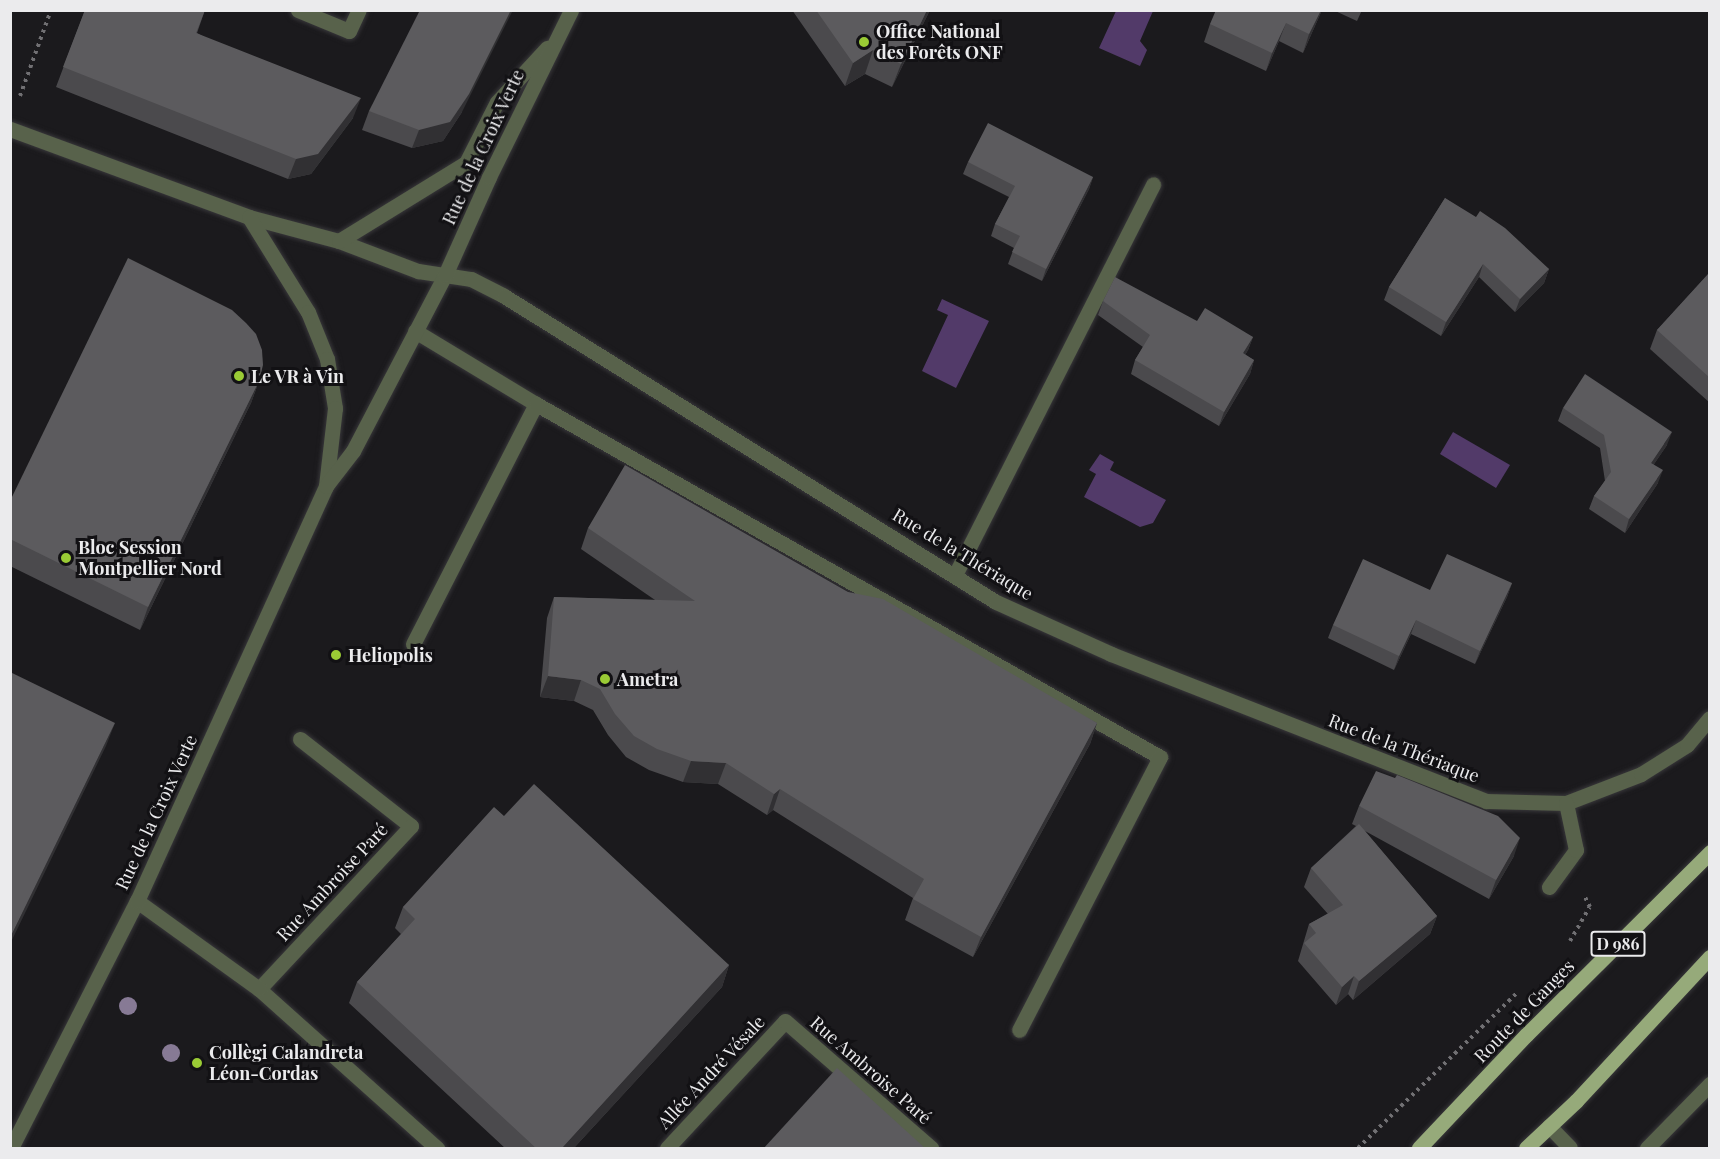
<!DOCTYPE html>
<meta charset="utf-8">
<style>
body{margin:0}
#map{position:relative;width:1720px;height:1159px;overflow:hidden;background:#1b1a1d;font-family:"Playfair Display",serif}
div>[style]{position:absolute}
.water>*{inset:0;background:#523a69}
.path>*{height:4px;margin-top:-2px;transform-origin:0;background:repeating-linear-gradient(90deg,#717073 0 3px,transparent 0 7.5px)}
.roads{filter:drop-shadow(0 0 2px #38373a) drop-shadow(0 0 2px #38373a)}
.lane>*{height:15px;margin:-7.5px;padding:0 7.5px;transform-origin:7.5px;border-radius:7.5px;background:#58624b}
.street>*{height:15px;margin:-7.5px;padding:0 7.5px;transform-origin:7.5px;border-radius:7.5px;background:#58624b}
.primary>*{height:15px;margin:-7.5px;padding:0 7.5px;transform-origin:7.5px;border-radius:7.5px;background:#96aa7a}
.trees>*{width:18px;height:18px;margin:-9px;border-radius:50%;background:#877a95}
.wall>*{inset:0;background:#4b4a4d}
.shaded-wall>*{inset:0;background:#313033}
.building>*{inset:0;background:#5c5b5e}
.dots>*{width:16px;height:16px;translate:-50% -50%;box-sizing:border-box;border:3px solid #121114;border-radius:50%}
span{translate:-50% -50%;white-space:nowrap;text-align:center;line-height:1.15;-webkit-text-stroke:6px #121114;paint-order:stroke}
.shield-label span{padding:2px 4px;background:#121114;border:2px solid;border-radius:4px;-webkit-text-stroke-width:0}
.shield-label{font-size:16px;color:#ebebed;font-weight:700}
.poi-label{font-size:18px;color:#ebebed;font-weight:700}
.left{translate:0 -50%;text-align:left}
.street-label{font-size:18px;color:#ebebed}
.frame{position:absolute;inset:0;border:12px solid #ebebed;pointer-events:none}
</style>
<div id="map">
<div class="water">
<i style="clip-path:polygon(1116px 11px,1153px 11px,1140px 41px,1147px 50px,1140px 66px,1099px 48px)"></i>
<i style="clip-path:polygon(942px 299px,989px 321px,956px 388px,922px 371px,948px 315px,937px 310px)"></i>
<i style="clip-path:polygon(1453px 432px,1510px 465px,1496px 488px,1440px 454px)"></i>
<i style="clip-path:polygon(1100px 454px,1114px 462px,1110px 470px,1166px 500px,1153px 523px,1140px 527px,1084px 497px,1096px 474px,1089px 470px)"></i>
</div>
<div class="path">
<i style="left:20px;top:96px;width:91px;rotate:-70.2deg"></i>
<i style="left:1570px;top:941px;width:39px;rotate:-60deg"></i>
<i style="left:1590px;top:907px;width:13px;rotate:-117deg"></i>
<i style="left:1358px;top:1148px;width:221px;rotate:-44.3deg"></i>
</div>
<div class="roads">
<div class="lane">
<i style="left:415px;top:331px;width:141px;rotate:31.1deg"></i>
<i style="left:955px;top:575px;width:438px;rotate:-63.1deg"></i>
<i style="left:413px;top:644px;width:270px;rotate:-62.9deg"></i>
<i style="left:536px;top:404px;width:717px;rotate:29.5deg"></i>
<i style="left:1160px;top:757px;width:307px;rotate:117.3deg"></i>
<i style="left:300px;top:739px;width:141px;rotate:38.1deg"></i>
<i style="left:411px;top:826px;width:223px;rotate:133deg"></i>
<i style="left:259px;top:989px;width:239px;rotate:41.8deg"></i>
<i style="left:137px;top:901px;width:150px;rotate:35.8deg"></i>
<i style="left:1549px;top:1126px;width:30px;rotate:46deg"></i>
<i style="left:667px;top:1148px;width:173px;rotate:-47.1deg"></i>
<i style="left:785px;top:1021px;width:194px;rotate:41deg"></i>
<i style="left:1647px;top:1148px;width:90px;rotate:-45.5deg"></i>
</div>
<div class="street">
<i style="left:298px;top:10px;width:55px;rotate:22.4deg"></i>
<i style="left:349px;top:31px;width:23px;rotate:-65deg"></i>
<i style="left:10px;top:129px;width:255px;rotate:20.2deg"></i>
<i style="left:249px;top:217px;width:93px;rotate:14.9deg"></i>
<i style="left:339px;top:241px;width:85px;rotate:20.8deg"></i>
<i style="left:418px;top:271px;width:54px;rotate:8.6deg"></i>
<i style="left:471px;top:279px;width:37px;rotate:27deg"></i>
<i style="left:504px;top:296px;width:579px;rotate:31.88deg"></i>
<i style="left:996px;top:602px;width:126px;rotate:24.3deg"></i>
<i style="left:1111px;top:654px;width:403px;rotate:21.4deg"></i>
<i style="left:1486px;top:801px;width:80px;rotate:1.4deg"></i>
<i style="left:1566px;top:803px;width:80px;rotate:-21.1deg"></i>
<i style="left:1641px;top:774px;width:54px;rotate:-32.2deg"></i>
<i style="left:1687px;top:745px;width:35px;rotate:-50deg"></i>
<i style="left:249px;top:217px;width:112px;rotate:58.2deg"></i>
<i style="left:308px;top:312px;width:51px;rotate:68deg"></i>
<i style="left:327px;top:359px;width:50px;rotate:80.7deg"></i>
<i style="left:335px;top:408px;width:79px;rotate:96.6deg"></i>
<i style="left:339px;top:241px;width:149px;rotate:-31.6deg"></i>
<i style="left:466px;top:163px;width:68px;rotate:-63.1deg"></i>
<i style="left:497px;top:102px;width:74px;rotate:-47.2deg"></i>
<i style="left:1549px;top:887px;width:46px;rotate:-53.9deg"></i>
<i style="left:1576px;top:850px;width:48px;rotate:-102deg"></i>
<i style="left:11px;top:1148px;width:277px;rotate:-63deg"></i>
<i style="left:137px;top:901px;width:456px;rotate:-65.5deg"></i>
<i style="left:326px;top:486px;width:44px;rotate:-52.4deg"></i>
<i style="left:353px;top:451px;width:199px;rotate:-62.4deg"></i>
<i style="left:445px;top:275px;width:107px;rotate:-65.8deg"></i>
<i style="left:489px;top:177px;width:186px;rotate:-63.8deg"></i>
</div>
<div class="primary">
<i style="left:1419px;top:1148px;width:156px;rotate:-46.6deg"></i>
<i style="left:1526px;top:1035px;width:260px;rotate:-44.8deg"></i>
<i style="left:1526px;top:1148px;width:69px;rotate:-43.2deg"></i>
<i style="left:1576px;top:1101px;width:197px;rotate:-47.1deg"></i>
</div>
</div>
<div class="trees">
<i style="left:128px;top:1006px"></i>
<i style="left:171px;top:1053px"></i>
</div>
<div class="wall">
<i style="clip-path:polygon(85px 10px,205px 10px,197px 33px,353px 118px,311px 174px,288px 179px,56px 87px)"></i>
<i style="clip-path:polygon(792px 10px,930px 10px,892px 87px,865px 74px,845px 86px)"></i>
<i style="clip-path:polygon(1322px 10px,1303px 53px,1279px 41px,1266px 71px,1204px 42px,1210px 24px)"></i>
<i style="clip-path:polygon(1333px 10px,1362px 10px,1357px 21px)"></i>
<i style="clip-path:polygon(369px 111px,462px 112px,443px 141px,412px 148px,362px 130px)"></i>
<i style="clip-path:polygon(968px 162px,1093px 177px,1089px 189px,1042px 281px,1008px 264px,1014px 248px,991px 236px,995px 224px,1009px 197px,963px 174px)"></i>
<i style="clip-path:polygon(1445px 198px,1549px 269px,1544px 283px,1515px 312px,1479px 277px,1441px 336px,1384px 300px,1389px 287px)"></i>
<i style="clip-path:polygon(1710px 272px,1710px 403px,1650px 349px,1657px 330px)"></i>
<i style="clip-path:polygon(1103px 301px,1197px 321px,1253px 337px,1248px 350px,1245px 355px,1254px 360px,1250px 374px,1219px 426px,1131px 374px,1135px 360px,1143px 347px,1098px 315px)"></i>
<i style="clip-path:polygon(259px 381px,251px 403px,140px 630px,10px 566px,10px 501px)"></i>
<i style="clip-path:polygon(1563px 408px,1667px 445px,1654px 464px,1658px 483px,1625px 533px,1589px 509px,1594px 496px,1605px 481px,1600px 448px,1558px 421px)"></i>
<i style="clip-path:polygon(588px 528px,848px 592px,1097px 723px,1090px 744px,973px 957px,905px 920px,913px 898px,773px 810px,767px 815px,718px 784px,683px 782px,649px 770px,626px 757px,608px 735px,593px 710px,574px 701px,540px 697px,547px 618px,554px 597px,655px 600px,581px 549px)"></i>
<i style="clip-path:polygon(1512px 583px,1507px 597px,1475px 664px,1411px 634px,1394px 670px,1328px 638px,1333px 625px,1430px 590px)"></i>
<i style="clip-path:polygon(1359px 806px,1514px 856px,1489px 899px,1365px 831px,1437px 916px,1430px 934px,1353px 1000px,1348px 994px,1336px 1005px,1298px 961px,1309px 924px,1328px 914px,1304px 887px,1311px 868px,1356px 826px,1352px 824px)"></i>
<i style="clip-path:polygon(504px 816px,729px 965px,722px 987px,573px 1149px,506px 1149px,349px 1003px,357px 982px,401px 934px,395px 928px,403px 907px)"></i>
</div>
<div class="shaded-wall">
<i style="clip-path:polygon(511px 10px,513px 10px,462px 112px,443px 141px,412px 148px,419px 130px)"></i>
<i style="clip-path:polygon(927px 10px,930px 10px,892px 87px,901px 64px)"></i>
<i style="clip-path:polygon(1321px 10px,1322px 10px,1303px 53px,1309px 34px)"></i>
<i style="clip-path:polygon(1286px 23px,1279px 41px,1266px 71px,1272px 53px)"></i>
<i style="clip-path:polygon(873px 50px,865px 74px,845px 86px,853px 63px)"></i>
<i style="clip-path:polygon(361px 98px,353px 118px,311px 174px,288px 179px,296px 159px)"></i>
<i style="clip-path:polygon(1093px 177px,1089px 189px,1042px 281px,1046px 269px)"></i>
<i style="clip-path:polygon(1483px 264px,1479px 277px,1441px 336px,1446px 322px)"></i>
<i style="clip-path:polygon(1549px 269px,1544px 283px,1515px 312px,1520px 299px)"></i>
<i style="clip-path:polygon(1253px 337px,1248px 350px,1238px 367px,1243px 353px)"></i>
<i style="clip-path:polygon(1254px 360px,1250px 374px,1219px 426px,1224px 412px)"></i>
<i style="clip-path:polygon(259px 381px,251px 403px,140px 630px,148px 607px)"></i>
<i style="clip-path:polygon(1672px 432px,1667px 445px,1646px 476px,1651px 463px)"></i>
<i style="clip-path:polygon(1663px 470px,1658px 483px,1625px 533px,1629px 519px)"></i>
<i style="clip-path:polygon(1512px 583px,1507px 597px,1475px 664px,1480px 651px)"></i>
<i style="clip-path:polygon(1416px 620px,1411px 634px,1394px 670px,1399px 656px)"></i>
<i style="clip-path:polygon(548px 676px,581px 680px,574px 701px,540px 697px)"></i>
<i style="clip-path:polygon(115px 723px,106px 746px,10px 944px,10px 938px)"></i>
<i style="clip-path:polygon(1097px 723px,1090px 744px,973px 957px,981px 937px)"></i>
<i style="clip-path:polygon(691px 761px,726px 763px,718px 784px,683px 782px)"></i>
<i style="clip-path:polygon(780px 789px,773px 810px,767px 815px,774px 794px)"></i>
<i style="clip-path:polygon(1520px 838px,1514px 856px,1489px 899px,1496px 880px)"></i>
<i style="clip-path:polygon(1437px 916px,1430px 934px,1353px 1000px,1359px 981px)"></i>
<i style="clip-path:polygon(729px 965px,722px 987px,573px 1149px,561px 1149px)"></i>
<i style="clip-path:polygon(1354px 976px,1348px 994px,1336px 1005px,1342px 987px)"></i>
</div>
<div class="building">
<i style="clip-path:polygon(85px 10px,205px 10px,196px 33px,361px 98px,318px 154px,296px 159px,63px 67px)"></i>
<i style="clip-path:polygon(420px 10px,511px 10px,469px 94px,450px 122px,419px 130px,369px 111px)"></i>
<i style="clip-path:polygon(816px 10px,927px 10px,901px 64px,873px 50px,853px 63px)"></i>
<i style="clip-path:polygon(1216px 10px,1321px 10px,1309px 34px,1286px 23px,1272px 53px,1210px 24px)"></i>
<i style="clip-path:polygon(988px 123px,1093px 177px,1046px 269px,1012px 252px,1020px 236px,995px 224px,1015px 186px,968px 162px)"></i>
<i style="clip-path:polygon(1445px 198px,1476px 217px,1480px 211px,1505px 228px,1549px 269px,1520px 299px,1483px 264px,1446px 322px,1389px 287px)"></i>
<i style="clip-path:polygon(128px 258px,232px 310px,246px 323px,256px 334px,262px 350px,263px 365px,259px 381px,148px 607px,10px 539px,10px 501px)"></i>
<i style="clip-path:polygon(1710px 272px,1710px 378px,1657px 330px)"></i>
<i style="clip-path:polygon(1115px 277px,1197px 321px,1205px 308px,1253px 337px,1243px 353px,1254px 360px,1224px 412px,1135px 360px,1150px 335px,1103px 301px)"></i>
<i style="clip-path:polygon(1585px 374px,1672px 432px,1651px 463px,1663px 470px,1629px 519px,1594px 496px,1611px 472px,1604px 435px,1563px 408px)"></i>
<i style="clip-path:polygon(625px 465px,848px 592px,883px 599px,1097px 723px,981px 937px,913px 899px,924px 879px,780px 789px,774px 794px,726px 763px,691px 761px,657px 749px,634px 736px,615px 714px,600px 689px,581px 680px,548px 676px,554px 597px,695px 601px,588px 528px)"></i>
<i style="clip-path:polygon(1447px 554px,1512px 583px,1480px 651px,1416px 620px,1399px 656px,1333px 625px,1363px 559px,1430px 590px)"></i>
<i style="clip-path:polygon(10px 672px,115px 723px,10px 938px)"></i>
<i style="clip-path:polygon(1376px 771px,1395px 778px,1397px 775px,1498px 816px,1520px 838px,1496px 880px,1359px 806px)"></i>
<i style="clip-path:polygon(534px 784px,729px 965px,561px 1149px,537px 1149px,357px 982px,415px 919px,403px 907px,494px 807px,504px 816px)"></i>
<i style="clip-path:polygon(1359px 824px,1437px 916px,1359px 981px,1354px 976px,1342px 987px,1304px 943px,1316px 933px,1309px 924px,1343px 905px,1311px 868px)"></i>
<i style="clip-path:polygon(837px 1068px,926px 1149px,763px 1149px)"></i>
</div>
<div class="dots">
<i style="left:864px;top:42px;background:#9acb35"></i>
<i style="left:239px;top:376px;background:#9acb35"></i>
<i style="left:66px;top:558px;background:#9acb35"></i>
<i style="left:336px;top:655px;background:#9acb35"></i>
<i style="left:605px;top:679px;background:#9acb35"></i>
<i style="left:197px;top:1063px;background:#9acb35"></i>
</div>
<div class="shield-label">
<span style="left:1618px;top:944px">D 986</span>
</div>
<div class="poi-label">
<span class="left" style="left:876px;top:42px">Office National<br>des Forêts ONF</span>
<span class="left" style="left:251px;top:376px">Le VR à Vin</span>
<span class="left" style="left:78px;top:558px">Bloc Session<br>Montpellier Nord</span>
<span class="left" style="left:348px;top:655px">Heliopolis</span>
<span class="left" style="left:617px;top:679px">Ametra</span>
<span class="left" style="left:209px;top:1063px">Collègi Calandreta<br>Léon-Cordas</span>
</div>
<div class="street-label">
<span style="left:483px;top:147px;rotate:-65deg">Rue de la Croix Verte</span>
<span style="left:963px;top:554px;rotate:31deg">Rue de la Thériaque</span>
<span style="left:1404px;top:748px;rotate:21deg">Rue de la Thériaque</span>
<span style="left:156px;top:812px;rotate:-65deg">Rue de la Croix Verte</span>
<span style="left:332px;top:882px;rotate:-47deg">Rue Ambroise Paré</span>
<span style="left:1524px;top:1011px;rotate:-46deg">Route de Ganges</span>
<span style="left:871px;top:1070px;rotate:41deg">Rue Ambroise Paré</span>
<span style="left:711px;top:1072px;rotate:-47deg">Allée André Vésale</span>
</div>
<div class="frame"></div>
</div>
